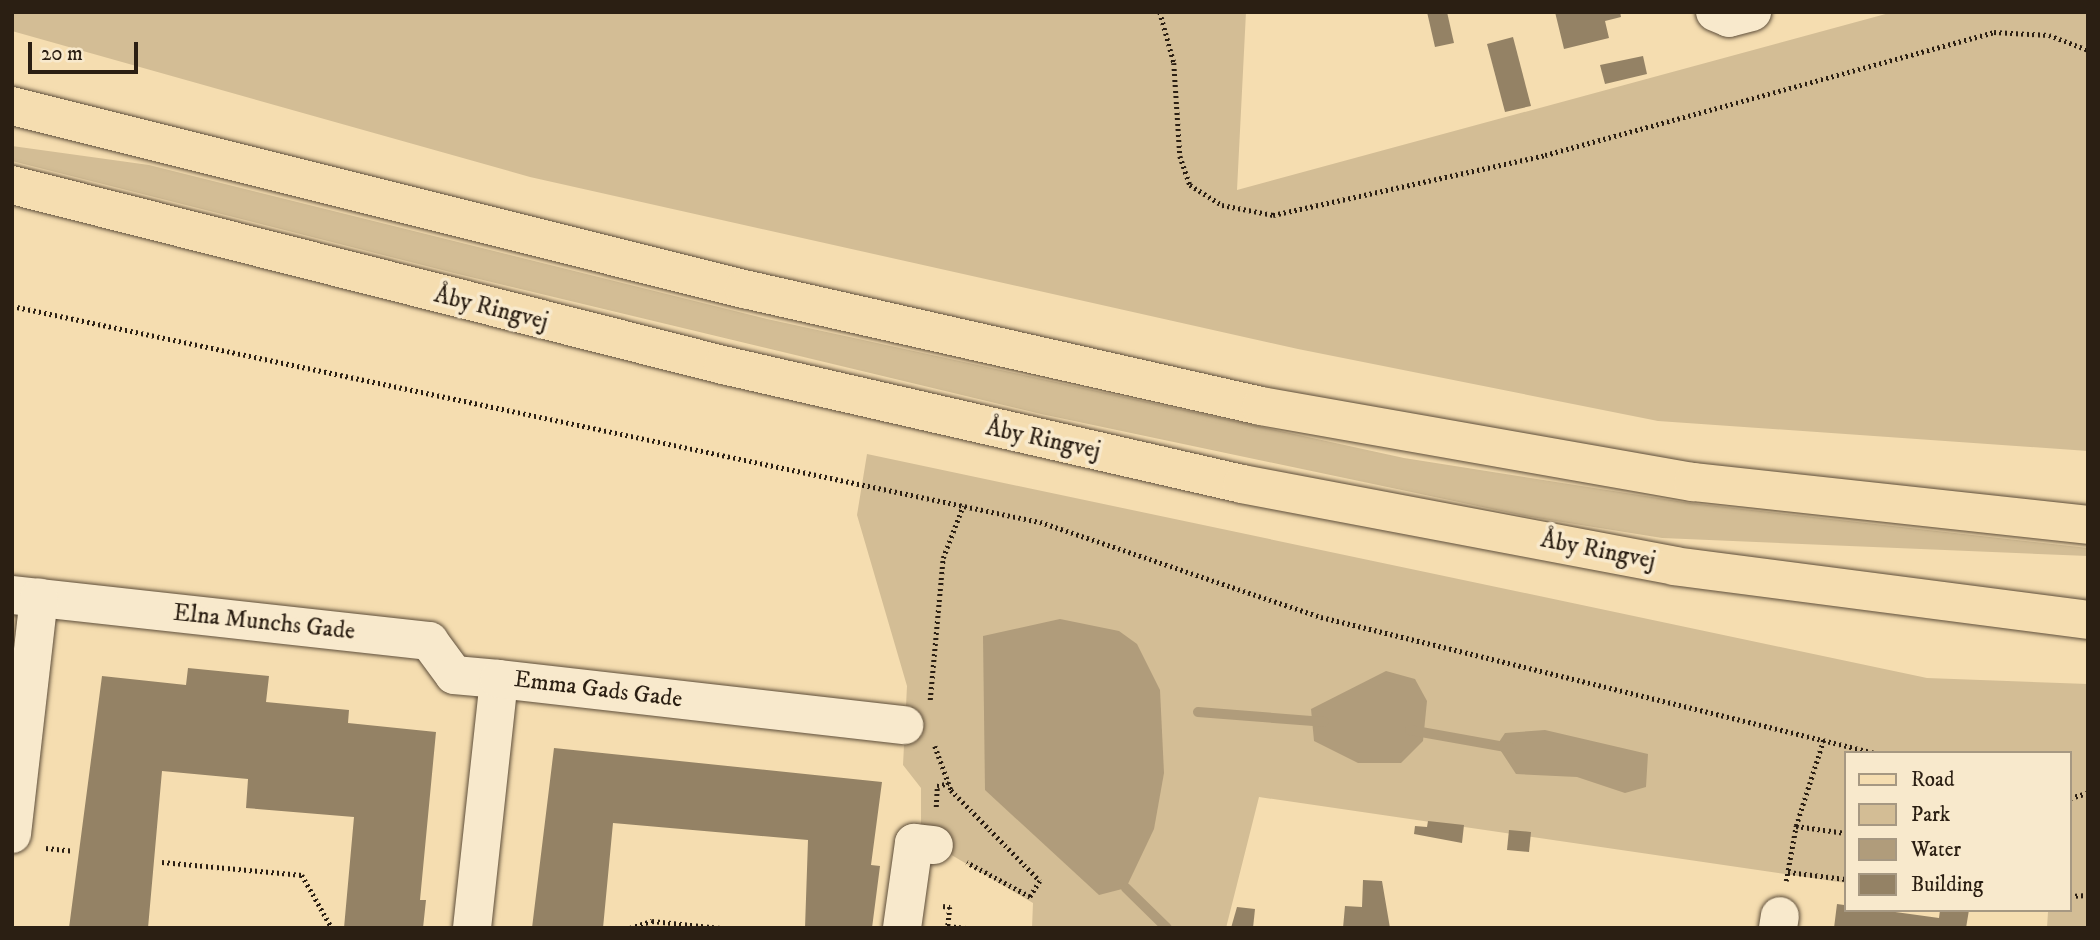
<!DOCTYPE html>
<meta charset="utf-8">
<style>
body{margin:0}
#map{position:relative;width:2100px;height:940px;overflow:hidden;background:#f5ddb0;font-family:"IM FELL DW Pica",serif}
div>[style]{position:absolute}
.green>*{inset:0;background:#d3bd95}
.water>*{inset:0;background:#b09c7b}
.stream>*{height:10px;margin:-5px;padding:0 5px;transform-origin:5px;border-radius:5px;background:#b09c7b}
.building>*{inset:0;background:#948265}
.path>*{height:4.5px;margin-top:-2.25px;transform-origin:0;background:repeating-linear-gradient(90deg,#2b1f13 0 2px,transparent 0 5.5px)}
.roads{filter:drop-shadow(0 0 2px #5e4e3a) drop-shadow(0 0 2px #5e4e3a)}
.minor>*{height:38px;margin:-19px;padding:0 19px;transform-origin:19px;border-radius:19px;background:#f8e9cc}
.major>*{height:38px;margin:-19px;padding:0 19px;transform-origin:19px;border-radius:19px;background:#f5ddb0}
span{translate:-50% -50%;white-space:nowrap;text-align:center;line-height:1.15;-webkit-text-stroke:7px #f8e9cc;paint-order:stroke}
.street-label{font-size:24px;color:#2b1f13}
.frame{position:absolute;inset:0;border:14px solid #2b1f13;pointer-events:none}
.legend{position:absolute;left:1844px;top:751px;width:228px;height:161px;box-sizing:border-box;background:#f8e9cc;border:2px solid #a69882;margin:0;padding:9px 12px;list-style:none;font-size:21px;color:#2b1f13}
.legend li{display:flex;align-items:center;gap:14px;height:35px}
.legend b{width:35px;border:2px solid #a69882}
.scale{position:absolute;left:28px;top:42px;width:110px;height:32px;box-sizing:border-box;border:4px solid #2b1f13;border-top:0;padding-left:9px;font-size:21px;line-height:24px;white-space:nowrap;color:#2b1f13;-webkit-text-stroke:5px #f8e9cc;paint-order:stroke}
</style>
<div id="map">
<div class="green">
<i style="clip-path:polygon(12px 12px,1246px 12px,1237px 190px,1893px 12px,2088px 12px,2088px 451px,1658px 421px,1298px 349px,530px 177px,12px 31px)"></i>
<i style="clip-path:polygon(12px 146px,149px 165px,767px 319px,1404px 458px,1690px 503px,2088px 548px,2088px 556px,1662px 538px,1525px 516px,1041px 414px,454px 273px,12px 161px)"></i>
<i style="clip-path:polygon(867px 454px,1927px 678px,2088px 684px,2088px 928px,2047px 928px,2048px 912px,2036px 910px,2070px 910px,2070px 753px,1846px 753px,1846px 883px,1259px 797px,1226px 928px,1032px 928px,1033px 903px,921px 837px,921px 788px,903px 765px,907px 686px,857px 515px)"></i>
</div>
<div class="water">
<i style="clip-path:polygon(1060px 619px,1119px 631px,1137px 644px,1160px 690px,1164px 773px,1154px 829px,1126px 888px,1099px 895px,985px 790px,983px 636px)"></i>
<i style="clip-path:polygon(1386px 671px,1415px 679px,1427px 701px,1423px 741px,1401px 763px,1358px 763px,1314px 741px,1311px 709px)"></i>
<i style="clip-path:polygon(1545px 730px,1648px 754px,1646px 787px,1625px 793px,1577px 777px,1516px 774px,1497px 745px,1505px 733px)"></i>
</div>
<div class="stream">
<i style="left:1198px;top:712px;width:126px;rotate:4.5deg"></i>
<i style="left:1410px;top:730px;width:103px;rotate:10.1deg"></i>
<i style="left:1126px;top:888px;width:57px;rotate:44.3deg"></i>
</div>
<div class="building">
<i style="clip-path:polygon(1427px 12px,1447px 12px,1454px 43px,1435px 47px)"></i>
<i style="clip-path:polygon(1555px 12px,1620px 12px,1621px 17px,1605px 21px,1609px 38px,1564px 49px)"></i>
<i style="clip-path:polygon(1513px 37px,1531px 106px,1505px 112px,1487px 44px)"></i>
<i style="clip-path:polygon(1643px 56px,1647px 74px,1605px 84px,1600px 65px)"></i>
<i style="clip-path:polygon(188px 668px,269px 676px,266px 702px,349px 710px,348px 723px,436px 732px,420px 900px,426px 900px,423px 928px,344px 928px,354px 817px,246px 808px,248px 779px,162px 771px,148px 928px,69px 928px,102px 676px,186px 685px)"></i>
<i style="clip-path:polygon(554px 748px,882px 782px,871px 865px,880px 866px,872px 928px,805px 928px,808px 840px,613px 823px,603px 928px,532px 928px)"></i>
<i style="clip-path:polygon(1428px 821px,1464px 825px,1462px 843px,1414px 834px,1415px 826px,1427px 827px)"></i>
<i style="clip-path:polygon(1509px 830px,1531px 832px,1529px 852px,1507px 850px)"></i>
<i style="clip-path:polygon(1363px 880px,1382px 881px,1390px 928px,1343px 928px,1345px 906px,1362px 907px)"></i>
<i style="clip-path:polygon(1837px 904px,1939px 918px,1940px 910px,1969px 910px,1966px 928px,1834px 928px)"></i>
<i style="clip-path:polygon(1237px 907px,1255px 909px,1253px 928px,1231px 928px)"></i>
</div>
<div class="path">
<i style="left:1160px;top:12px;width:53px;rotate:74.6deg"></i>
<i style="left:1174px;top:63px;width:93px;rotate:86.3deg"></i>
<i style="left:1180px;top:156px;width:31px;rotate:71deg"></i>
<i style="left:1190px;top:185px;width:38px;rotate:32deg"></i>
<i style="left:1222px;top:205px;width:52px;rotate:11.1deg"></i>
<i style="left:1273px;top:215px;width:279px;rotate:-12.4deg"></i>
<i style="left:1545px;top:155px;width:466px;rotate:-15.3deg"></i>
<i style="left:1994px;top:32px;width:55px;rotate:3.1deg"></i>
<i style="left:2049px;top:35px;width:42px;rotate:21deg"></i>
<i style="left:12px;top:306px;width:1050px;rotate:11.87deg"></i>
<i style="left:1040px;top:522px;width:297px;rotate:18.7deg"></i>
<i style="left:1321px;top:617px;width:570px;rotate:13.79deg"></i>
<i style="left:930px;top:700px;width:143px;rotate:-84.8deg"></i>
<i style="left:943px;top:558px;width:56px;rotate:-69deg"></i>
<i style="left:935px;top:746px;width:47px;rotate:70deg"></i>
<i style="left:951px;top:790px;width:127px;rotate:45.6deg"></i>
<i style="left:1040px;top:881px;width:19px;rotate:122deg"></i>
<i style="left:1030px;top:897px;width:72px;rotate:-151.6deg"></i>
<i style="left:2070px;top:798px;width:19px;rotate:-16deg"></i>
<i style="left:936px;top:807px;width:21px;rotate:-87deg"></i>
<i style="left:937px;top:786px;width:12px;rotate:-14deg"></i>
<i style="left:1796px;top:826px;width:50px;rotate:8deg"></i>
<i style="left:46px;top:848px;width:27px;rotate:6deg"></i>
<i style="left:162px;top:862px;width:141px;rotate:5.3deg"></i>
<i style="left:302px;top:875px;width:61px;rotate:60.5deg"></i>
<i style="left:1788px;top:872px;width:58px;rotate:6.9deg"></i>
<i style="left:1786px;top:881px;width:56px;rotate:-79.7deg"></i>
<i style="left:1796px;top:826px;width:92px;rotate:-72.3deg"></i>
<i style="left:2070px;top:896px;width:18px;rotate:-3deg"></i>
<i style="left:943px;top:906px;width:7px;rotate:8deg"></i>
<i style="left:950px;top:907px;width:19px;rotate:96deg"></i>
<i style="left:948px;top:926px;width:18px;rotate:6deg"></i>
<i style="left:630px;top:928px;width:23px;rotate:-18deg"></i>
<i style="left:652px;top:921px;width:69px;rotate:5.8deg"></i>
</div>
<div class="roads">
<div class="minor">
<i style="left:1715px;top:12px;width:15px;rotate:23deg"></i>
<i style="left:1729px;top:18px;width:24px;rotate:-15deg"></i>
<i style="left:12px;top:595px;width:420px;rotate:6.3deg"></i>
<i style="left:429px;top:641px;width:42px;rotate:53.7deg"></i>
<i style="left:454px;top:675px;width:45px;rotate:5.1deg"></i>
<i style="left:12px;top:834px;width:238px;rotate:-83.5deg"></i>
<i style="left:472px;top:928px;width:250px;rotate:-83.8deg"></i>
<i style="left:499px;top:679px;width:408px;rotate:6.5deg"></i>
<i style="left:902px;top:928px;width:86px;rotate:-82deg"></i>
<i style="left:914px;top:843px;width:20px;rotate:6deg"></i>
<i style="left:1778px;top:928px;width:12px;rotate:-81deg"></i>
</div>
<div class="major">
<i style="left:12px;top:106px;width:755px;rotate:14.04deg"></i>
<i style="left:744px;top:289px;width:530px;rotate:12.75deg"></i>
<i style="left:1261px;top:406px;width:439px;rotate:10deg"></i>
<i style="left:1693px;top:482px;width:397px;rotate:6.2deg"></i>
<i style="left:12px;top:185px;width:733px;rotate:14.21deg"></i>
<i style="left:723px;top:365px;width:532px;rotate:12.91deg"></i>
<i style="left:1242px;top:484px;width:440px;rotate:10.7deg"></i>
<i style="left:1674px;top:566px;width:418px;rotate:7.4deg"></i>
</div>
</div>
<div class="street-label">
<span style="left:491px;top:309px;rotate:14deg">Åby Ringvej</span>
<span style="left:1043px;top:440px;rotate:12deg">Åby Ringvej</span>
<span style="left:1598px;top:551px;rotate:11deg">Åby Ringvej</span>
<span style="left:264px;top:623px;rotate:6deg">Elna Munchs Gade</span>
<span style="left:598px;top:690px;rotate:7deg">Emma Gads Gade</span>
</div>
<div class="frame"></div>
<ul class="legend">
<li><b style="height:9px;background:#f5ddb0"></b>Road</li>
<li><b style="height:19px;background:#d3bd95"></b>Park</li>
<li><b style="height:19px;background:#b09c7b"></b>Water</li>
<li><b style="height:19px;background:#948265"></b>Building</li>
</ul>
<div class="scale">20 m</div>
</div>
